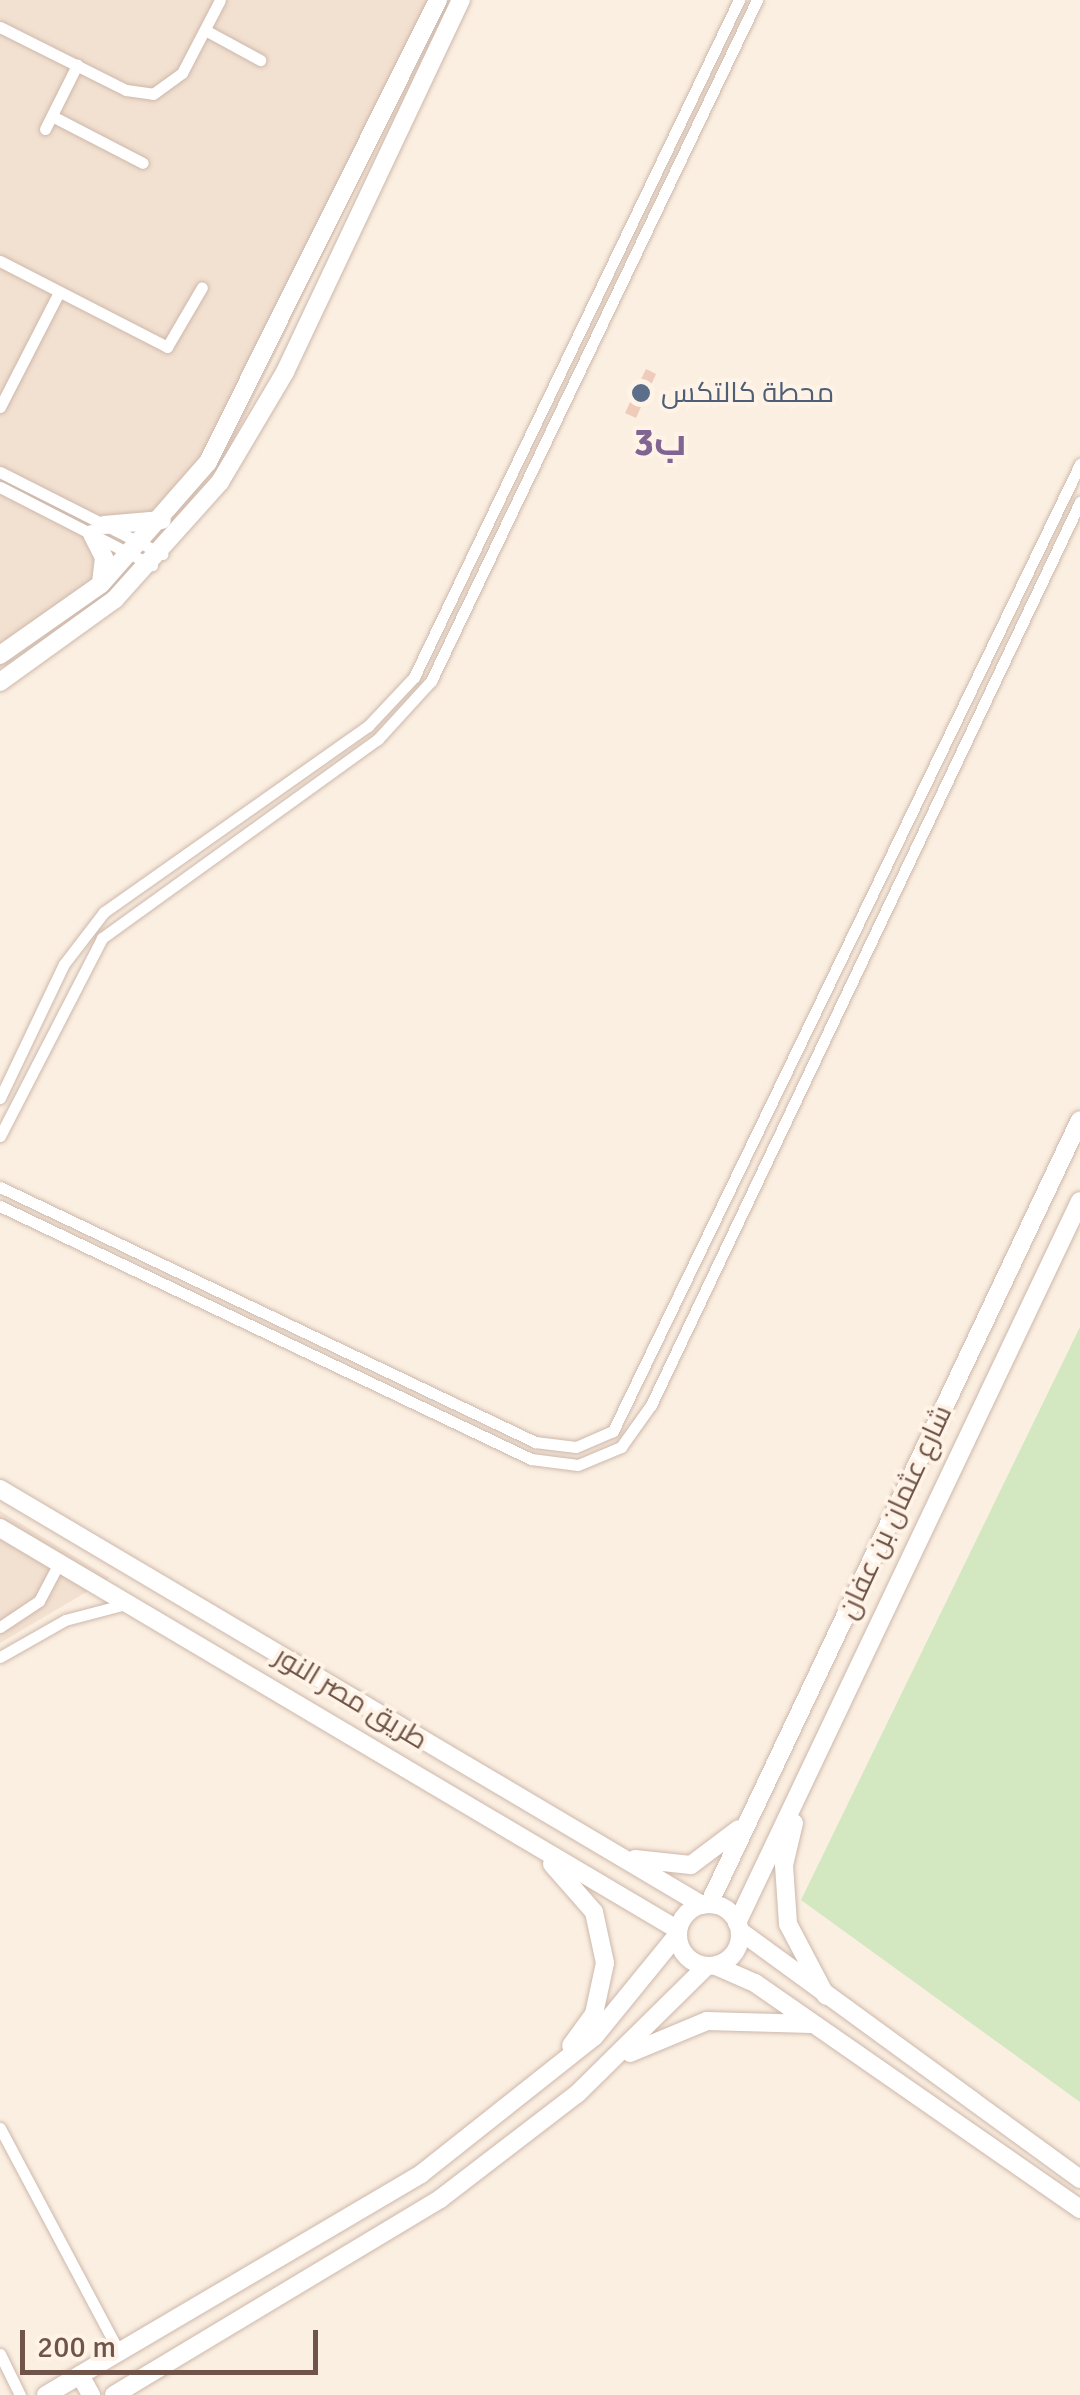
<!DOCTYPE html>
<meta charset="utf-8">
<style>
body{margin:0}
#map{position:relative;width:1080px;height:2395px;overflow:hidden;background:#fbefe1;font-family:Signika,Cairo,sans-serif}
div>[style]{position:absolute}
.residential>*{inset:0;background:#f2e0d0}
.green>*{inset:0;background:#d3e7c0}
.building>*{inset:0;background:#efcbba}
.roads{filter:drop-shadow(0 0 2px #cdb8ab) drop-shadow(0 0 2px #cdb8ab)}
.street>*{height:11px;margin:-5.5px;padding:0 5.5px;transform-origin:5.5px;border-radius:5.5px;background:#fff}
.secondary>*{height:18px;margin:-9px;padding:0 9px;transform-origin:9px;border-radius:9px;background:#fff}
.secondary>.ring{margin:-9px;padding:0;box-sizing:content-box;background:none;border:18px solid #fff;border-radius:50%}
.dots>*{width:28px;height:28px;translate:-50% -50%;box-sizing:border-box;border:5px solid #fef3e6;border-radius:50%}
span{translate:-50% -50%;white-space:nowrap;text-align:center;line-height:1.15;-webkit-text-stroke:8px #fef3e6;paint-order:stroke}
.service-label{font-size:28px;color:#4e5e75}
.left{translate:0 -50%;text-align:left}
.street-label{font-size:28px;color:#705449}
.district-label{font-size:38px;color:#806593;font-weight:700}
.scale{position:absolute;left:20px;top:2330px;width:298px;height:45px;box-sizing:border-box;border:5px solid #705449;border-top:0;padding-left:12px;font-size:30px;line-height:35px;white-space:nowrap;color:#705449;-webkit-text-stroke:8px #fef3e6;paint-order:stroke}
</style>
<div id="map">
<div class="residential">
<i style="clip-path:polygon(0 0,447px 0,227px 453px,156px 545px,0 668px)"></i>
<i style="clip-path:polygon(0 1511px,110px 1578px,0 1643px)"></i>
</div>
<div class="green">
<i style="clip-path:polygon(1080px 1327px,1080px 2102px,801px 1900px)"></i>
</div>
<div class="building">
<i style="clip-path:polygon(646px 369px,656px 374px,636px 418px,625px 413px)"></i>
</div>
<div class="roads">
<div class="street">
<i style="left:0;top:27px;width:141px;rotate:26.6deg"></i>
<i style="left:126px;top:90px;width:27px;rotate:8deg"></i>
<i style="left:153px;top:94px;width:36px;rotate:-36deg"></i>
<i style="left:182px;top:73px;width:82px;rotate:-62.5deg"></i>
<i style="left:205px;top:30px;width:63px;rotate:28.6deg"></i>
<i style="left:52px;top:116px;width:102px;rotate:27.3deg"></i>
<i style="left:45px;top:129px;width:72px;rotate:-63.4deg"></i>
<i style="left:0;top:261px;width:188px;rotate:27.2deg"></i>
<i style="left:167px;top:347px;width:69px;rotate:-59.7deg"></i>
<i style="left:0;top:407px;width:129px;rotate:-62.8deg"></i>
<i style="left:0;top:472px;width:182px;rotate:26.8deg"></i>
<i style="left:0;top:487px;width:171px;rotate:27.2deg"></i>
<i style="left:0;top:1098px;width:148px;rotate:-64.5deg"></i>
<i style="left:64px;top:964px;width:66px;rotate:-52.4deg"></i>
<i style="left:104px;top:912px;width:323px;rotate:-35.2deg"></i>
<i style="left:368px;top:726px;width:67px;rotate:-46.8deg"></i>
<i style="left:414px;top:677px;width:751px;rotate:-64.36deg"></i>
<i style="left:0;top:1136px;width:223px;rotate:-62.7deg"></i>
<i style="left:102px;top:938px;width:340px;rotate:-35.8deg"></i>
<i style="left:378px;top:739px;width:79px;rotate:-47.6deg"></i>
<i style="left:431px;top:681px;width:755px;rotate:-64.42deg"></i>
<i style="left:0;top:1187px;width:593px;rotate:25.48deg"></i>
<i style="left:535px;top:1442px;width:41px;rotate:7deg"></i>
<i style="left:576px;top:1447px;width:40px;rotate:-23.4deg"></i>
<i style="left:613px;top:1431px;width:1074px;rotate:-64.22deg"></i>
<i style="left:0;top:1206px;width:588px;rotate:25.48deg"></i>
<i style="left:531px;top:1459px;width:47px;rotate:7.3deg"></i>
<i style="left:578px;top:1465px;width:47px;rotate:-22.7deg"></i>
<i style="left:621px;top:1447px;width:52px;rotate:-54.5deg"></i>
<i style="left:651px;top:1405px;width:1000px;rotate:-64.59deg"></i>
<i style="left:0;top:1627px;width:47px;rotate:-33.7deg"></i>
<i style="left:39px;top:1601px;width:43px;rotate:-62.2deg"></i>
<i style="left:0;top:1657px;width:75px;rotate:-29.6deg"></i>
<i style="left:65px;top:1620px;width:63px;rotate:-14.7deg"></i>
<i style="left:0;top:2128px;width:254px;rotate:62deg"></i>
<i style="left:0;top:2354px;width:46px;rotate:64deg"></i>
</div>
<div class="secondary">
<i style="left:104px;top:525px;width:58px;rotate:-4.9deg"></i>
<i style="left:92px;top:534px;width:27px;rotate:63deg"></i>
<i style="left:104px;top:558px;width:26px;rotate:97deg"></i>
<i style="left:0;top:655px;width:123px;rotate:-35.1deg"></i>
<i style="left:101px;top:584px;width:162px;rotate:-48.7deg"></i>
<i style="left:208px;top:462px;width:516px;rotate:-63.53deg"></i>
<i style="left:0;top:682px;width:142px;rotate:-35.8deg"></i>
<i style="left:115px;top:599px;width:157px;rotate:-48.1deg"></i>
<i style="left:220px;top:482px;width:128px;rotate:-59.4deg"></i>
<i style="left:285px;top:372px;width:412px;rotate:-64.7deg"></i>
<i style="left:0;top:1489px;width:816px;rotate:30.65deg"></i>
<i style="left:0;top:1528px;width:788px;rotate:30.66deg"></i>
<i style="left:794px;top:1823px;width:43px;rotate:103.4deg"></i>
<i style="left:784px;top:1865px;width:59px;rotate:86.1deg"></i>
<i style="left:788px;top:1924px;width:81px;rotate:62.2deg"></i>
<i style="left:635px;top:1859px;width:56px;rotate:6.1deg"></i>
<i style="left:691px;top:1865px;width:60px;rotate:-36.9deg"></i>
<i style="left:552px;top:1864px;width:64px;rotate:48.8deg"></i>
<i style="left:594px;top:1912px;width:52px;rotate:77.8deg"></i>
<i style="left:605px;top:1963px;width:52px;rotate:102.2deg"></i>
<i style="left:594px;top:2014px;width:39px;rotate:126deg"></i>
<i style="left:709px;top:1904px;width:867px;rotate:-64.68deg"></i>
<i class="ring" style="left:678px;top:1904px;width:44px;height:44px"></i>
<i style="left:737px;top:1923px;width:799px;rotate:-64.59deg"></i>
<i style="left:740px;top:1931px;width:421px;rotate:36.1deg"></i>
<i style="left:716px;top:1966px;width:43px;rotate:23.6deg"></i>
<i style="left:755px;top:1983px;width:396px;rotate:34.8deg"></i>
<i style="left:630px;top:2053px;width:83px;rotate:-22.6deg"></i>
<i style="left:707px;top:2021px;width:104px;rotate:1.7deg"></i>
<i style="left:80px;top:2375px;width:23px;rotate:61deg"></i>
<i style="left:46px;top:2395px;width:435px;rotate:-30.5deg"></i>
<i style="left:421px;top:2174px;width:221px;rotate:-38.4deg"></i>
<i style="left:594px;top:2037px;width:133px;rotate:-50.8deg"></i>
<i style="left:114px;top:2395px;width:380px;rotate:-31deg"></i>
<i style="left:440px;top:2199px;width:173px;rotate:-37.5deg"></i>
<i style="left:577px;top:2094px;width:182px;rotate:-44.6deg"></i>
</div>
</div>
<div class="dots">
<i style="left:641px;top:393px;background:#5c6f8a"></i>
</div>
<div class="service-label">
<span class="left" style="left:661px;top:393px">محطة كالتكس</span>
</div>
<div class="street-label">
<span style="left:895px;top:1512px;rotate:-65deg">شارع عثمان بن عفان</span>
<span style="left:351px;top:1698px;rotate:31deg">طريق مصر النور</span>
</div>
<div class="district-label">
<span style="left:660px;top:443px">ب3</span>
</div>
<div class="scale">200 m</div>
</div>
